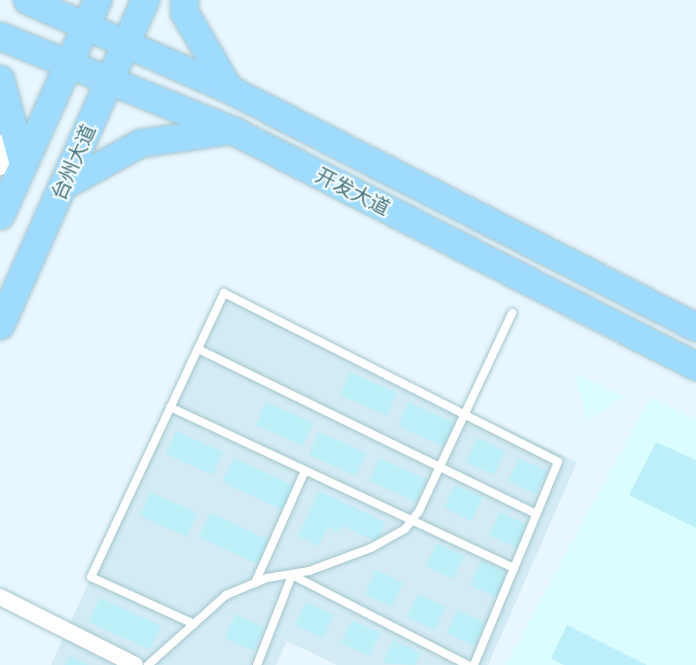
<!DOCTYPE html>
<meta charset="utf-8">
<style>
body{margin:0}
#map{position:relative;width:696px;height:665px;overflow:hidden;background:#e8f6ff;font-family:"Exo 2","Noto Sans SC",sans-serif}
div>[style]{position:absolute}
.residential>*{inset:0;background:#d3ebf4}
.commercial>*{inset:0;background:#dcfdff}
.building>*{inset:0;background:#bceff7}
.roads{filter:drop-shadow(0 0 2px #a4c5cc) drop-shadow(0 0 2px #a4c5cc)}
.lane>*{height:8px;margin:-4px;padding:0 4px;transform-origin:4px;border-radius:4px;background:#fff}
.street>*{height:16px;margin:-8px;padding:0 8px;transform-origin:8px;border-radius:8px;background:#fff}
.secondary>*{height:24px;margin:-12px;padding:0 12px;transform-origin:12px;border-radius:12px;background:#fff}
.primary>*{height:27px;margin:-13.5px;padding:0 13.5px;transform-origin:13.5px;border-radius:13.5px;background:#9fdaff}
span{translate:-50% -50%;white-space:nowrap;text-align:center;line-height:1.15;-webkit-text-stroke:4.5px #f1faff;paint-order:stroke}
.street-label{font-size:20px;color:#48777d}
</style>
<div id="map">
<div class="residential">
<i style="clip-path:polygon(220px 294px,577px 462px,488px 665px,337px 665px,287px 641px,276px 665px,51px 665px)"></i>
</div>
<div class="commercial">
<i style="clip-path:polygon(574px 373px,625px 397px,587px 421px)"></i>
<i style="clip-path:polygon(650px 397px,696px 419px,696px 665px,505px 665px)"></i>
</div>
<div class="building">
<i style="clip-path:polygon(350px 372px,397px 393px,387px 416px,340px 395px)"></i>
<i style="clip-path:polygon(266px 402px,313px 423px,303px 446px,256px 425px)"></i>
<i style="clip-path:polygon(408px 402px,455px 423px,445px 447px,398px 426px)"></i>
<i style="clip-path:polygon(176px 431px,223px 452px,213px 475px,166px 454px)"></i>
<i style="clip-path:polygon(319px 432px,366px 453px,356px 476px,309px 455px)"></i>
<i style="clip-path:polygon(477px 438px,505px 451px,494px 475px,466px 462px)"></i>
<i style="clip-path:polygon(656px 442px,696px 460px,696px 528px,629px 495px)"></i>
<i style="clip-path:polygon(234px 458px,294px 486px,283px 510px,222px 482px)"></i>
<i style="clip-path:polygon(379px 458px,426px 479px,416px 502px,369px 481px)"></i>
<i style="clip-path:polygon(519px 458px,547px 471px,536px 494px,508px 481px)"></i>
<i style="clip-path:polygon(455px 485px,483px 497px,472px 521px,444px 508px)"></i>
<i style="clip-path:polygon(319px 491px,385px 522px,377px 542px,341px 525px,338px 532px,328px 527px,319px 546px,298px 536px)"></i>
<i style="clip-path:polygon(150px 492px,197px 513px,187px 537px,140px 516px)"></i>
<i style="clip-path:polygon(500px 512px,528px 525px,517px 548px,489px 535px)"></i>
<i style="clip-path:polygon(210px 513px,271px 541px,260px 565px,199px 537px)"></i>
<i style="clip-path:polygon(437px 543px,464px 556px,453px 579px,426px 566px)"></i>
<i style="clip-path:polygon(481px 561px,509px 574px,498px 598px,470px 585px)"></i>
<i style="clip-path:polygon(376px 570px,403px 583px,392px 607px,365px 594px)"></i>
<i style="clip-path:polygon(418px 594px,446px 607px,435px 630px,407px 617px)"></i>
<i style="clip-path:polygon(100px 598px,161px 626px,150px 650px,89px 622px)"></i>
<i style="clip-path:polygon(306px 602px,334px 615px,323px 638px,295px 625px)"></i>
<i style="clip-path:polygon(457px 610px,485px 623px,474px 646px,447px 633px)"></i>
<i style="clip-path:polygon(236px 614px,264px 628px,253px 651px,225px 638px)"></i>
<i style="clip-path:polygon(352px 620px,380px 633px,369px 656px,341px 643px)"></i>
<i style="clip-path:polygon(567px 625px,647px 665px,564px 665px,551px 658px)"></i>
<i style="clip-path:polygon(393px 640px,421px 653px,415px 665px,383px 663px)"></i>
<i style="clip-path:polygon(69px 656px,89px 665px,65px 665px)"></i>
</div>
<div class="roads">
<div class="lane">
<i style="left:198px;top:349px;width:376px;rotate:26deg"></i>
<i style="left:170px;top:407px;width:380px;rotate:25.1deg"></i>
<i style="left:255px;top:583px;width:120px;rotate:-66deg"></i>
<i style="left:194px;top:624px;width:113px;rotate:-155.5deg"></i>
<i style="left:91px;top:577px;width:314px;rotate:-64.9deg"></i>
<i style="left:224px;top:293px;width:374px;rotate:26.8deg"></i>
<i style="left:558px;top:462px;width:220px;rotate:112.5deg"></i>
<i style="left:148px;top:665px;width:105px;rotate:-41.9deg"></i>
<i style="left:226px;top:595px;width:44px;rotate:-22.5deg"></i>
<i style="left:267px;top:578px;width:43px;rotate:-9.5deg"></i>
<i style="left:309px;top:571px;width:66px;rotate:-20.4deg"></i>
<i style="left:371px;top:548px;width:39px;rotate:-29deg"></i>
<i style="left:405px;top:529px;width:23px;rotate:-52deg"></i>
<i style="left:419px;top:511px;width:219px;rotate:-64.8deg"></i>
<i style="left:257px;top:665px;width:97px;rotate:-68.7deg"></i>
<i style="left:292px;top:575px;width:198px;rotate:27.1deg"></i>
</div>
<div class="street">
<i style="left:0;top:597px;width:151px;rotate:26.7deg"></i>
</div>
<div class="secondary">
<i style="left:0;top:163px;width:36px;rotate:-63deg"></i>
</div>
<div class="primary">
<i style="left:27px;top:0;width:221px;rotate:23.8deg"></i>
<i style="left:229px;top:89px;width:524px;rotate:27.01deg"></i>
<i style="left:184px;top:0;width:12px;rotate:90deg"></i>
<i style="left:184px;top:12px;width:89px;rotate:59.7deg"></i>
<i style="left:0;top:36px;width:250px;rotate:22.1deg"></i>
<i style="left:232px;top:130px;width:521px;rotate:26.96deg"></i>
<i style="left:0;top:79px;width:88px;rotate:74.9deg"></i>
<i style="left:62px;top:186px;width:89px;rotate:-28.9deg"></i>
<i style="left:140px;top:143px;width:90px;rotate:-8.3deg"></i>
<i style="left:0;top:215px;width:236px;rotate:-65.7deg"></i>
<i style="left:0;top:325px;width:356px;rotate:-66deg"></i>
</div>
</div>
<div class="street-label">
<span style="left:73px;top:162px;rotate:-66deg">台州大道</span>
<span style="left:353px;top:191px;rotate:27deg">开发大道</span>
</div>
</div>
